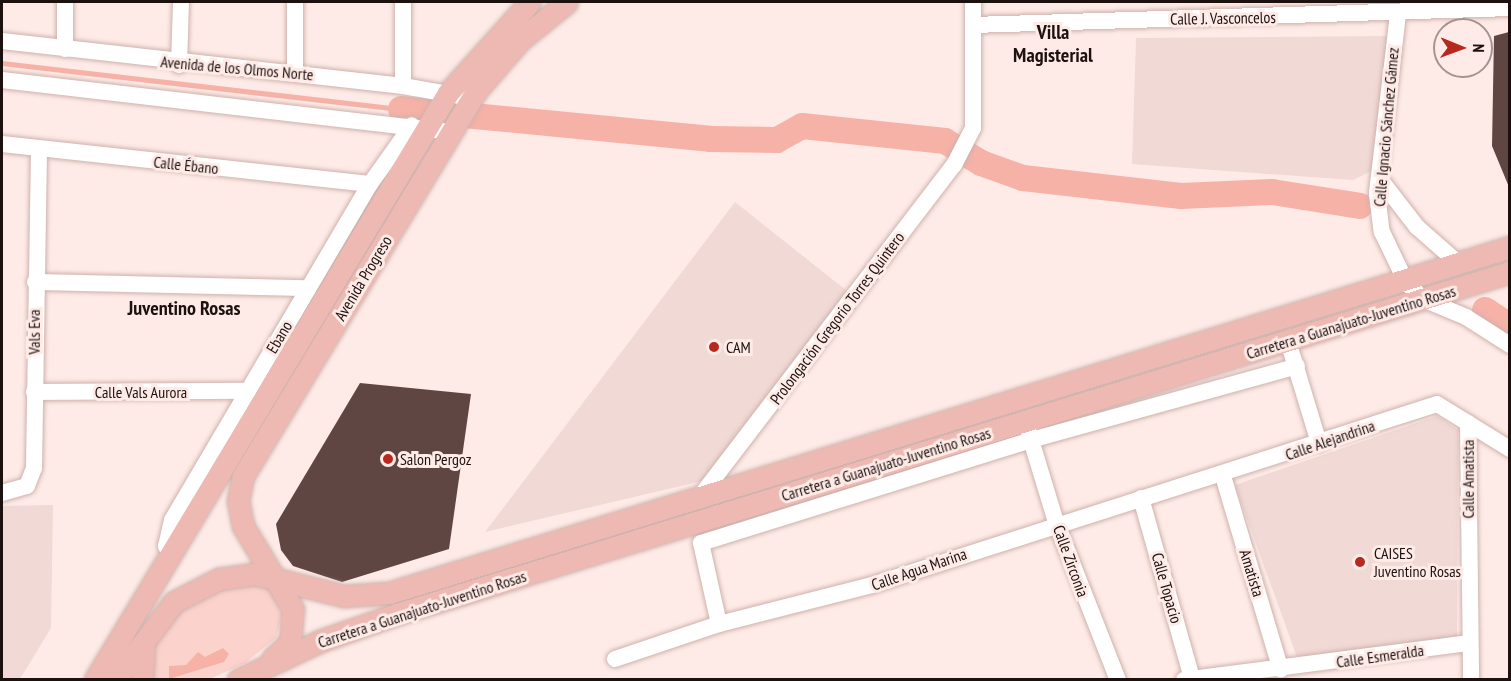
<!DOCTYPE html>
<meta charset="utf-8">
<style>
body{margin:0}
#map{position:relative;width:1511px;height:681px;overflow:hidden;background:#feebe7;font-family:"PT Sans Narrow",sans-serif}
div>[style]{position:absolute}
.built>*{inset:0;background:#f1d9d5}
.green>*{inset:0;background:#fbd3cc}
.water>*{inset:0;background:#f6b2a7}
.stream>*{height:4.5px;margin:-2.25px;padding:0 2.25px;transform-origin:2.25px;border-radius:2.25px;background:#f6b2a7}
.river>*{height:26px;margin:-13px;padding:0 13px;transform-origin:13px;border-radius:13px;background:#f6b2a7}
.building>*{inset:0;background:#604642}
.roads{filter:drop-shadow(0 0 2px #cfb1ac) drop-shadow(0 0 2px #cfb1ac)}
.minor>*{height:16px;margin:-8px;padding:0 8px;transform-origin:8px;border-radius:8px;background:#fff}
.major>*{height:21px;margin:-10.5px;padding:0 10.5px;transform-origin:10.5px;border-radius:10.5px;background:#eeb9b2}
.dots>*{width:16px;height:16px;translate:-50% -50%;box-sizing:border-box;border:3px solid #feebe7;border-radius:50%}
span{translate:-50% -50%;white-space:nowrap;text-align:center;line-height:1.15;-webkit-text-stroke:6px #feebe7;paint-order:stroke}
.street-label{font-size:16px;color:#1c110f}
.poi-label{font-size:16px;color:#1c110f}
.left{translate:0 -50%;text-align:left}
.quarter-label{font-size:20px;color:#1c110f;font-weight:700}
.frame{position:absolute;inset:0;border:3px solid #1c110f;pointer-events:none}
.north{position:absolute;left:1433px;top:18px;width:60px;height:60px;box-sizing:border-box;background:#feebe7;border:2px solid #a49491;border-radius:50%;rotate:91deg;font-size:16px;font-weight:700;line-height:24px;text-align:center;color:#1c110f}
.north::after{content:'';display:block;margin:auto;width:21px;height:27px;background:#b7291e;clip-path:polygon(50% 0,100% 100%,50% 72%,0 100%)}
</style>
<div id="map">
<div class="built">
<i style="clip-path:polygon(1389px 36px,1378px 168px,1353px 180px,1132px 164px,1136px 38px)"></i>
<i style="clip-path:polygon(735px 202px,847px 291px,702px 481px,485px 532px)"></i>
<i style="clip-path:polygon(1437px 416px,1458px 430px,1457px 639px,1299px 663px,1235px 485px)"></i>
<i style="clip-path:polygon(53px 505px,51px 628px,20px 679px,2px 679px,2px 506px)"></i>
</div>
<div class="green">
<i style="clip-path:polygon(233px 582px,265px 586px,274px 595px,282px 615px,276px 638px,245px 663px,210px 679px,151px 679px,153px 647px,179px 611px)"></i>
</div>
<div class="water">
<i style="clip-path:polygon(223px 648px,229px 654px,224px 662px,169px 679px,169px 666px,186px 665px,198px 652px,205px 657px)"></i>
</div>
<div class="stream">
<i style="left:2px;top:63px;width:402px;rotate:6.6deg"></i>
</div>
<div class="river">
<i style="left:401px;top:109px;width:310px;rotate:5.5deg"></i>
<i style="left:710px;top:139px;width:67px;rotate:0.9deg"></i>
<i style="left:777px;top:140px;width:29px;rotate:-29deg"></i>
<i style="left:802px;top:126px;width:144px;rotate:6deg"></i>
<i style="left:945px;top:141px;width:42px;rotate:31.4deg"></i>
<i style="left:981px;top:163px;width:45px;rotate:19.7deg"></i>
<i style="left:1023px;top:178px;width:159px;rotate:6.5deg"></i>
<i style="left:1181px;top:196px;width:91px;rotate:-2.5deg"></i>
<i style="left:1272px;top:192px;width:89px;rotate:9deg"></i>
<i style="left:1485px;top:310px;width:30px;rotate:33deg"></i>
</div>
<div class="building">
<i style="clip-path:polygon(1509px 32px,1509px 187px,1492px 146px,1494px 36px)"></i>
<i style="clip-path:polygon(360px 383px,471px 394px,449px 549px,342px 582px,293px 566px,281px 550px,276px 524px)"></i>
</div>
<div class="roads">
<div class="minor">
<i style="left:295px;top:2px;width:71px;rotate:90deg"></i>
<i style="left:1398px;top:14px;width:181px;rotate:96.7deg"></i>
<i style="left:1377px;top:194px;width:38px;rotate:83deg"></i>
<i style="left:1382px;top:232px;width:55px;rotate:64.4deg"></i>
<i style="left:1406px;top:282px;width:24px;rotate:45deg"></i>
<i style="left:1423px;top:299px;width:47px;rotate:22.7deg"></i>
<i style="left:1466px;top:317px;width:52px;rotate:32.5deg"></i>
<i style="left:973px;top:25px;width:537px;rotate:-1.81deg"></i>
<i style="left:2px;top:41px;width:404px;rotate:6.4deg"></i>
<i style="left:403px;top:86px;width:70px;rotate:9.9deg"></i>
<i style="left:65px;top:49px;width:47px;rotate:-90deg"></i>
<i style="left:179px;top:65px;width:63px;rotate:-88.2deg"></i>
<i style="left:2px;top:80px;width:451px;rotate:6.6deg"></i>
<i style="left:403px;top:86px;width:84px;rotate:-90deg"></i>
<i style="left:2px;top:144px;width:370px;rotate:6.2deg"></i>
<i style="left:1379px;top:178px;width:62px;rotate:52.2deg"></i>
<i style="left:1417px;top:227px;width:53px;rotate:41.2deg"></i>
<i style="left:35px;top:282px;width:273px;rotate:1.3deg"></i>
<i style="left:1288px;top:341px;width:107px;rotate:73.1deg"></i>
<i style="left:34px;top:392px;width:214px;rotate:-0.3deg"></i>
<i style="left:1468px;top:423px;width:257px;rotate:89.3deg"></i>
<i style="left:1028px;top:430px;width:96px;rotate:73.1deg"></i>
<i style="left:1056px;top:522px;width:170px;rotate:68.6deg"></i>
<i style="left:1223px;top:476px;width:202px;rotate:73.4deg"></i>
<i style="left:2px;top:493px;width:26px;rotate:-16deg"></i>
<i style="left:27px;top:486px;width:19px;rotate:-69deg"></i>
<i style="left:34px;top:468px;width:319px;rotate:-89.1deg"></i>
<i style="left:699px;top:498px;width:419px;rotate:-52.6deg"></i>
<i style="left:954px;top:165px;width:42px;rotate:-62.8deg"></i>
<i style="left:973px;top:128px;width:126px;rotate:-90deg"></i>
<i style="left:1141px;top:498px;width:187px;rotate:74.2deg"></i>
<i style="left:170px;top:555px;width:10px;rotate:-114deg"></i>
<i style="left:166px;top:546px;width:27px;rotate:-77deg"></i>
<i style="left:172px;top:520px;width:390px;rotate:-59.5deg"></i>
<i style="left:370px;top:184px;width:72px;rotate:-54.6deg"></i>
<i style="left:719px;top:624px;width:83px;rotate:-102.5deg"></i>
<i style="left:701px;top:543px;width:346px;rotate:-17.3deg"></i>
<i style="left:1031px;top:440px;width:276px;rotate:-15.5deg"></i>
<i style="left:615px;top:659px;width:110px;rotate:-18.6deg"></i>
<i style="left:719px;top:624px;width:158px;rotate:-14.3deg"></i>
<i style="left:872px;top:585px;width:593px;rotate:-17.76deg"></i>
<i style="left:1437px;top:404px;width:86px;rotate:31.7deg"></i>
<i style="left:1184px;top:680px;width:286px;rotate:-7.4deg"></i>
</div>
<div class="major">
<i style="left:273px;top:658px;width:23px;rotate:-43deg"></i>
<i style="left:290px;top:642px;width:33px;rotate:-85deg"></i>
<i style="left:293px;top:609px;width:97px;rotate:-121.1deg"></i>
<i style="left:243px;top:526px;width:25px;rotate:-101deg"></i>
<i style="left:238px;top:501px;width:25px;rotate:-79deg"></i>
<i style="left:243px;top:476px;width:450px;rotate:-58.8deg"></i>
<i style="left:476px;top:91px;width:67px;rotate:-49.2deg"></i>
<i style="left:520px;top:40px;width:60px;rotate:-39deg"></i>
<i style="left:95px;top:680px;width:685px;rotate:-58.98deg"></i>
<i style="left:448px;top:93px;width:122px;rotate:-48deg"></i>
<i style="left:115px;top:680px;width:98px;rotate:-52.9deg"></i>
<i style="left:174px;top:602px;width:51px;rotate:-27.1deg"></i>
<i style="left:219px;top:579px;width:36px;rotate:-8deg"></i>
<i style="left:255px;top:574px;width:92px;rotate:13.9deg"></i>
<i style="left:344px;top:596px;width:45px;rotate:-3.8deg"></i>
<i style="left:389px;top:593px;width:1173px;rotate:-17.15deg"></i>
<i style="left:142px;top:680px;width:38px;rotate:-87deg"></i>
<i style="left:238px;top:680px;width:91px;rotate:-25.4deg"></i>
<i style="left:320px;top:641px;width:82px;rotate:-19.3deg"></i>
<i style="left:397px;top:614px;width:1164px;rotate:-17.08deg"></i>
</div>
</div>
<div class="dots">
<i style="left:714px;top:347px;background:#b7291e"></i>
<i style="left:388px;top:459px;background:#b7291e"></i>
<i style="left:1360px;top:562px;background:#b7291e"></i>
</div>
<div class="street-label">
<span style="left:1223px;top:18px;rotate:-1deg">Calle J. Vasconcelos</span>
<span style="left:237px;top:68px;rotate:5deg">Avenida de los Olmos Norte</span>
<span style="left:1386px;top:127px;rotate:-85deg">Calle Ignacio Sánchez Gámez</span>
<span style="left:186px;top:165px;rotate:6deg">Calle Ébano</span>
<span style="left:363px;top:278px;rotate:-59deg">Avenida Progreso</span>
<span style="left:837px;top:318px;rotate:-53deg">Prolongación Gregorio Torres Quintero</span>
<span style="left:1351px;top:322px;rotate:-17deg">Carretera a Guanajuato-Juventino Rosas</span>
<span style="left:34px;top:332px;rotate:-90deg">Vals Eva</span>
<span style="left:279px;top:337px;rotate:-59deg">Ebano</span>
<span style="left:141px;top:392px">Calle Vals Aurora</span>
<span style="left:1330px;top:440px;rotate:-19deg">Calle Alejandrina</span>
<span style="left:886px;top:464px;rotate:-17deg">Carretera a Guanajuato-Juventino Rosas</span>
<span style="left:1468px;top:479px;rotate:-90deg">Calle Amatista</span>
<span style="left:1071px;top:561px;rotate:70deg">Calle Zirconia</span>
<span style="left:919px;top:569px;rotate:-19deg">Calle Agua Marina</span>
<span style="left:1252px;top:573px;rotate:73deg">Amatista</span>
<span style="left:1167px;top:588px;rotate:74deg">Calle Topacio</span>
<span style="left:422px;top:609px;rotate:-18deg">Carretera a Guanajuato-Juventino Rosas</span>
<span style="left:1380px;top:656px;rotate:-8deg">Calle Esmeralda</span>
</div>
<div class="poi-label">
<span class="left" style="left:726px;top:347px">CAM</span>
<span class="left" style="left:400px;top:459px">Salon Pergoz</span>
<span class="left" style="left:1374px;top:562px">CAISES<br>Juventino Rosas</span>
</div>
<div class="quarter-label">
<span style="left:1053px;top:44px">Villa<br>Magisterial</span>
<span style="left:184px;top:308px">Juventino Rosas</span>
</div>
<div class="frame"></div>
<div class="north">N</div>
</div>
